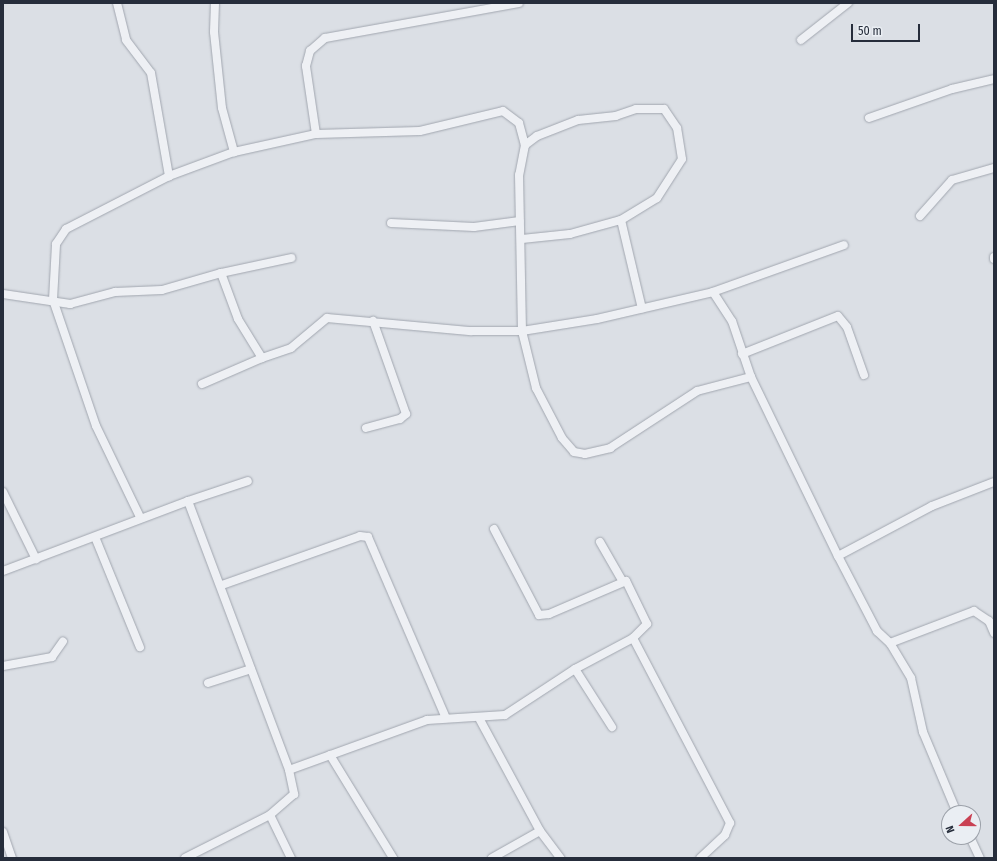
<!DOCTYPE html>
<style>
body{margin:0}
#map{position:relative;width:997px;height:861px;overflow:hidden;background:#dbdfe5;font-family:"Fira Sans Condensed",sans-serif}
div>[style]{position:absolute}
.roads{filter:drop-shadow(0 0 1px #a1a6af) drop-shadow(0 0 1px #a1a6af)}
.minor>*{height:8px;margin:-4px;padding:0 4px;transform-origin:4px;border-radius:4px;background:#eef0f4}
span{translate:-50% -50%;white-space:nowrap;text-align:center;line-height:1.15;-webkit-text-stroke:4px #eaeef3;paint-order:stroke}
.frame{position:absolute;inset:0;border:4px solid #262d3b;pointer-events:none}
.north{position:absolute;left:941px;top:805px;width:40px;height:40px;box-sizing:border-box;background:#eaeef3;border:1px solid #9ca1a9;border-radius:50%;rotate:249deg;font-size:11px;font-weight:700;line-height:16px;text-align:center;color:#262d3b}
.north::after{content:'';display:block;margin:auto;width:14px;height:18px;background:#c94153;clip-path:polygon(50% 0,100% 100%,50% 72%,0 100%)}
.scale{position:absolute;left:851px;top:24px;width:69px;height:18px;box-sizing:border-box;border:2px solid #262d3b;border-top:0;padding-left:5px;font-size:12px;line-height:14px;white-space:nowrap;color:#262d3b;-webkit-text-stroke:3px #eaeef3;paint-order:stroke}
</style>
<div id="map">
<div class="roads">
<div class="minor">
<i style="left:117px;top:3px;width:38px;rotate:76deg"></i>
<i style="left:126px;top:40px;width:41px;rotate:52.9deg"></i>
<i style="left:151px;top:73px;width:105px;rotate:80.1deg"></i>
<i style="left:215px;top:3px;width:29px;rotate:92deg"></i>
<i style="left:214px;top:32px;width:76px;rotate:84deg"></i>
<i style="left:222px;top:108px;width:46px;rotate:74.7deg"></i>
<i style="left:801px;top:40px;width:60px;rotate:-38.2deg"></i>
<i style="left:869px;top:118px;width:88px;rotate:-19.3deg"></i>
<i style="left:952px;top:89px;width:43px;rotate:-13.4deg"></i>
<i style="left:316px;top:134px;width:69px;rotate:-98.4deg"></i>
<i style="left:306px;top:66px;width:16px;rotate:-75deg"></i>
<i style="left:310px;top:51px;width:20px;rotate:-41deg"></i>
<i style="left:325px;top:38px;width:197px;rotate:-10.2deg"></i>
<i style="left:920px;top:216px;width:48px;rotate:-48.4deg"></i>
<i style="left:952px;top:180px;width:44px;rotate:-15.9deg"></i>
<i style="left:621px;top:220px;width:91px;rotate:76.7deg"></i>
<i style="left:391px;top:223px;width:83px;rotate:2.8deg"></i>
<i style="left:474px;top:227px;width:46px;rotate:-7.4deg"></i>
<i style="left:522px;top:239px;width:48px;rotate:-5.9deg"></i>
<i style="left:570px;top:234px;width:53px;rotate:-15.4deg"></i>
<i style="left:621px;top:220px;width:42px;rotate:-31.4deg"></i>
<i style="left:657px;top:198px;width:46px;rotate:-57.3deg"></i>
<i style="left:682px;top:159px;width:31px;rotate:-99deg"></i>
<i style="left:677px;top:128px;width:23px;rotate:-124deg"></i>
<i style="left:664px;top:109px;width:28px;rotate:180deg"></i>
<i style="left:636px;top:109px;width:21px;rotate:161deg"></i>
<i style="left:616px;top:116px;width:38px;rotate:174deg"></i>
<i style="left:578px;top:120px;width:44px;rotate:158.7deg"></i>
<i style="left:537px;top:136px;width:15px;rotate:143deg"></i>
<i style="left:525px;top:145px;width:31px;rotate:101deg"></i>
<i style="left:519px;top:175px;width:156px;rotate:88.9deg"></i>
<i style="left:522px;top:331px;width:59px;rotate:76.2deg"></i>
<i style="left:536px;top:388px;width:56px;rotate:62.5deg"></i>
<i style="left:562px;top:438px;width:18px;rotate:49deg"></i>
<i style="left:574px;top:452px;width:11px;rotate:10deg"></i>
<i style="left:585px;top:454px;width:26px;rotate:-13deg"></i>
<i style="left:610px;top:448px;width:104px;rotate:-33.2deg"></i>
<i style="left:697px;top:391px;width:56px;rotate:-14.5deg"></i>
<i style="left:994px;top:257px;width:2px;rotate:90deg"></i>
<i style="left:221px;top:273px;width:72px;rotate:-12.1deg"></i>
<i style="left:713px;top:292px;width:139px;rotate:-19.7deg"></i>
<i style="left:3px;top:294px;width:68px;rotate:8.5deg"></i>
<i style="left:70px;top:304px;width:47px;rotate:-14.9deg"></i>
<i style="left:115px;top:292px;width:47px;rotate:-2.4deg"></i>
<i style="left:162px;top:290px;width:61px;rotate:-16.1deg"></i>
<i style="left:221px;top:273px;width:49px;rotate:69.7deg"></i>
<i style="left:238px;top:319px;width:46px;rotate:58.4deg"></i>
<i style="left:262px;top:358px;width:31px;rotate:-19deg"></i>
<i style="left:291px;top:348px;width:47px;rotate:-39.8deg"></i>
<i style="left:327px;top:318px;width:145px;rotate:5.2deg"></i>
<i style="left:471px;top:331px;width:51px"></i>
<i style="left:522px;top:331px;width:76px;rotate:-9.1deg"></i>
<i style="left:597px;top:319px;width:119px;rotate:-13.1deg"></i>
<i style="left:713px;top:292px;width:35px;rotate:57deg"></i>
<i style="left:732px;top:321px;width:59px;rotate:71.3deg"></i>
<i style="left:751px;top:377px;width:199px;rotate:64.1deg"></i>
<i style="left:838px;top:556px;width:85px;rotate:62.5deg"></i>
<i style="left:877px;top:631px;width:18px;rotate:43deg"></i>
<i style="left:890px;top:643px;width:41px;rotate:59deg"></i>
<i style="left:911px;top:678px;width:55px;rotate:77.5deg"></i>
<i style="left:923px;top:732px;width:88px;rotate:67.2deg"></i>
<i style="left:742px;top:354px;width:103px;rotate:-21.6deg"></i>
<i style="left:838px;top:316px;width:14px;rotate:51deg"></i>
<i style="left:847px;top:327px;width:51px;rotate:70.5deg"></i>
<i style="left:202px;top:384px;width:65px;rotate:-23.4deg"></i>
<i style="left:366px;top:428px;width:35px;rotate:-15deg"></i>
<i style="left:400px;top:419px;width:8px;rotate:-40deg"></i>
<i style="left:406px;top:414px;width:99px;rotate:-109.5deg"></i>
<i style="left:3px;top:492px;width:75px;rotate:63.8deg"></i>
<i style="left:188px;top:501px;width:63px;rotate:-18.4deg"></i>
<i style="left:140px;top:517px;width:101px;rotate:-115.8deg"></i>
<i style="left:96px;top:426px;width:133px;rotate:-108.8deg"></i>
<i style="left:53px;top:300px;width:56px;rotate:-86.9deg"></i>
<i style="left:56px;top:244px;width:18px;rotate:-56deg"></i>
<i style="left:66px;top:229px;width:116px;rotate:-27.2deg"></i>
<i style="left:169px;top:176px;width:69px;rotate:-20.3deg"></i>
<i style="left:234px;top:152px;width:84px;rotate:-12.4deg"></i>
<i style="left:316px;top:134px;width:104px;rotate:-1.7deg"></i>
<i style="left:420px;top:131px;width:85px;rotate:-13.5deg"></i>
<i style="left:503px;top:111px;width:20px;rotate:37deg"></i>
<i style="left:519px;top:123px;width:23px;rotate:75deg"></i>
<i style="left:95px;top:537px;width:119px;rotate:67.8deg"></i>
<i style="left:600px;top:542px;width:46px;rotate:60.1deg"></i>
<i style="left:838px;top:556px;width:106px;rotate:-28deg"></i>
<i style="left:932px;top:506px;width:66px;rotate:-21.2deg"></i>
<i style="left:3px;top:571px;width:198px;rotate:-20.7deg"></i>
<i style="left:188px;top:501px;width:287px;rotate:69.4deg"></i>
<i style="left:289px;top:770px;width:25px;rotate:78deg"></i>
<i style="left:294px;top:794px;width:32px;rotate:139deg"></i>
<i style="left:270px;top:815px;width:95px;rotate:153.2deg"></i>
<i style="left:222px;top:585px;width:146px;rotate:-19.5deg"></i>
<i style="left:360px;top:536px;width:8px;rotate:7deg"></i>
<i style="left:368px;top:537px;width:197px;rotate:66.7deg"></i>
<i style="left:633px;top:638px;width:209px;rotate:62.3deg"></i>
<i style="left:730px;top:823px;width:13px;rotate:113deg"></i>
<i style="left:725px;top:835px;width:34px;rotate:137deg"></i>
<i style="left:890px;top:643px;width:90px;rotate:-20.9deg"></i>
<i style="left:974px;top:611px;width:18px;rotate:34deg"></i>
<i style="left:989px;top:621px;width:13px;rotate:67deg"></i>
<i style="left:3px;top:666px;width:50px;rotate:-10.4deg"></i>
<i style="left:52px;top:657px;width:19px;rotate:-55deg"></i>
<i style="left:575px;top:669px;width:69px;rotate:57.5deg"></i>
<i style="left:208px;top:683px;width:45px;rotate:-18deg"></i>
<i style="left:479px;top:718px;width:128px;rotate:61.6deg"></i>
<i style="left:540px;top:831px;width:34px;rotate:53deg"></i>
<i style="left:330px;top:755px;width:121px;rotate:58.5deg"></i>
<i style="left:289px;top:770px;width:147px;rotate:-19.9deg"></i>
<i style="left:427px;top:720px;width:78px;rotate:-3.7deg"></i>
<i style="left:505px;top:715px;width:84px;rotate:-33.3deg"></i>
<i style="left:575px;top:669px;width:66px;rotate:-28.1deg"></i>
<i style="left:633px;top:638px;width:20px;rotate:-45deg"></i>
<i style="left:647px;top:624px;width:48px;rotate:-116deg"></i>
<i style="left:626px;top:581px;width:84px;rotate:156.8deg"></i>
<i style="left:549px;top:614px;width:10px;rotate:174deg"></i>
<i style="left:539px;top:615px;width:97px;rotate:-117.6deg"></i>
<i style="left:270px;top:815px;width:48px;rotate:64deg"></i>
<i style="left:3px;top:832px;width:28px;rotate:71deg"></i>
<i style="left:970px;top:837px;width:23px;rotate:65deg"></i>
<i style="left:492px;top:858px;width:55px;rotate:-29.4deg"></i>
</div>
</div>
<div class="frame"></div>
<div class="north">N</div>
<div class="scale">50 m</div>
</div>
